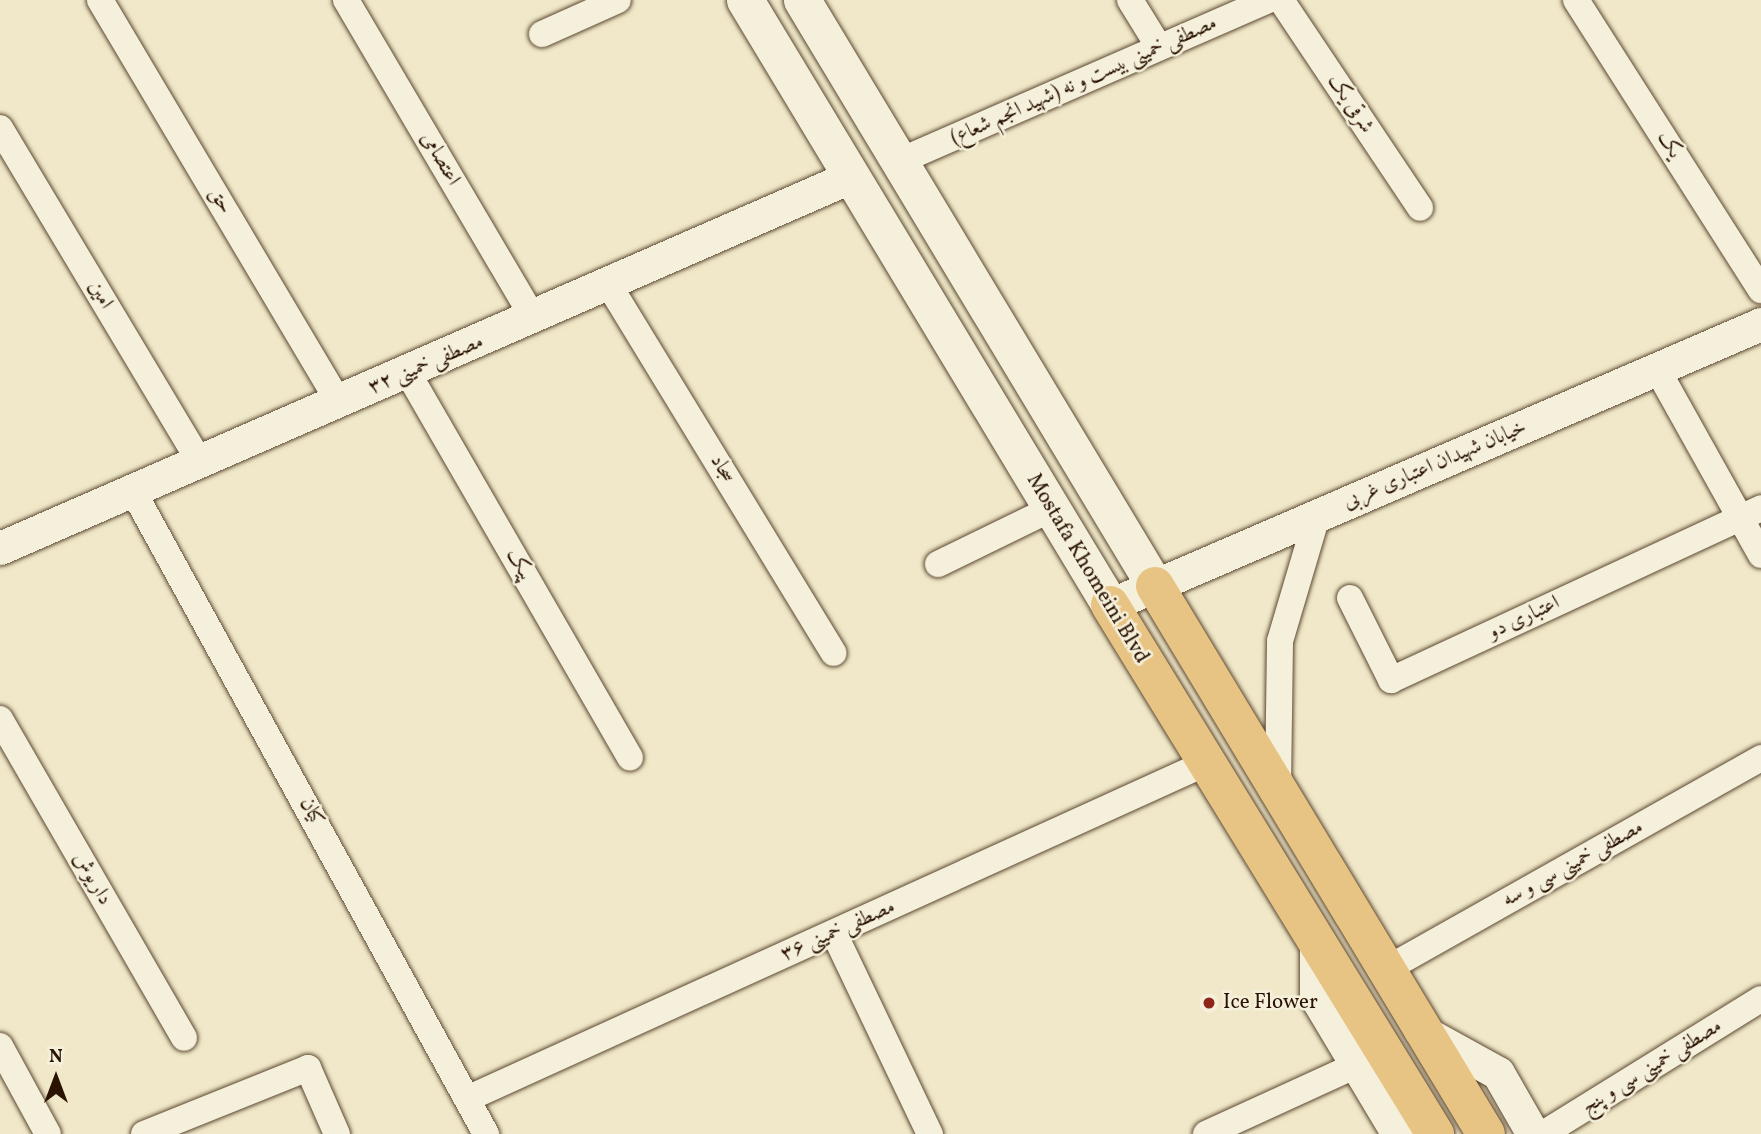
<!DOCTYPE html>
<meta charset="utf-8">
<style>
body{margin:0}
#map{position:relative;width:1761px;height:1134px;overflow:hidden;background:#f0e8c8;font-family:Vollkorn,Amiri,serif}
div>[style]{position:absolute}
.roads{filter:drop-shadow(0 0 2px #5c4832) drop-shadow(0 0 2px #5c4832)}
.minor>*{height:26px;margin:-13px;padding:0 13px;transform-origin:13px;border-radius:13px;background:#f5f0db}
.tertiary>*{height:33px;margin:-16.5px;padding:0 16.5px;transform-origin:16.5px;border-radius:16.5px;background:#f5f0db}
.secondary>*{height:37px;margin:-18.5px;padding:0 18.5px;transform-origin:18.5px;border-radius:18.5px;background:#f5f0db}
.primary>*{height:38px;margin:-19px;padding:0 19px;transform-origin:19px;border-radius:19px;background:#e8c484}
.dots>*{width:19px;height:19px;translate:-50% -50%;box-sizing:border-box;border:4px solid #f5f0db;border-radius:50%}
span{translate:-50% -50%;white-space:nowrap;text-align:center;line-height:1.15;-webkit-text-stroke:5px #f5f0db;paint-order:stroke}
.street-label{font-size:21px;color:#2a1300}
.poi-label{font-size:21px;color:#2a1300}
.left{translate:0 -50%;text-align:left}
.north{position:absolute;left:21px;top:1043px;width:70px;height:70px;-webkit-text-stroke:5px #f5f0db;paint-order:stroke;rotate:0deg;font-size:19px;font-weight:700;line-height:28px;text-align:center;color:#2a1300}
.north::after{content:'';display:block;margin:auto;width:24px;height:32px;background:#2a1300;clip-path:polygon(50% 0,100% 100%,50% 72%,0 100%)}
</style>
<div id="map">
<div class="roads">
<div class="minor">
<i style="left:100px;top:0;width:468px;rotate:59.3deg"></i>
<i style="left:346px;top:0;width:369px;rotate:59.5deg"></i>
<i style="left:1130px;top:0;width:55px;rotate:58.3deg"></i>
<i style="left:1281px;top:0;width:250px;rotate:56.2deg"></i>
<i style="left:1576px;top:0;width:344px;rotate:57.5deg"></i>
<i style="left:542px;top:34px;width:83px;rotate:-24.1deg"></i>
<i style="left:0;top:128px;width:389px;rotate:59.1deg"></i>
<i style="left:900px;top:161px;width:402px;rotate:-23.6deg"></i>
<i style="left:609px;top:285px;width:431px;rotate:58.6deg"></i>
<i style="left:1657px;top:369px;width:213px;rotate:60.8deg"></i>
<i style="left:408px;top:373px;width:444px;rotate:60deg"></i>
<i style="left:133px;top:491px;width:734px;rotate:61.23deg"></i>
<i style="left:938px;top:564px;width:126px;rotate:-26deg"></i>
<i style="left:1350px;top:598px;width:92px;rotate:63.4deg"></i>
<i style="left:1391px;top:680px;width:408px;rotate:-24.9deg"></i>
<i style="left:0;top:719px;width:368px;rotate:60deg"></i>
<i style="left:1278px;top:786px;width:145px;rotate:-89.2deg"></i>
<i style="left:1280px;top:641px;width:130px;rotate:-73.5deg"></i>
<i style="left:834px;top:933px;width:223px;rotate:64.5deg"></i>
<i style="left:1385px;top:970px;width:432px;rotate:-29.4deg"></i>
<i style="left:0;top:1046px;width:100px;rotate:61.4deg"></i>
<i style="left:469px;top:1098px;width:810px;rotate:-24.44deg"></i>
<i style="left:144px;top:1134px;width:177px;rotate:-21.9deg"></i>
<i style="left:308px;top:1068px;width:72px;rotate:66.3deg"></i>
<i style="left:1206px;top:1134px;width:166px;rotate:-24.6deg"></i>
<i style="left:1543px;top:1134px;width:256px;rotate:-31.8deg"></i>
</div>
<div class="tertiary">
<i style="left:0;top:548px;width:927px;rotate:-23.58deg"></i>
<i style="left:1110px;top:605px;width:709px;rotate:-23.35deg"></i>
<i style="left:1316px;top:937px;width:60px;rotate:90deg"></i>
<i style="left:1316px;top:997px;width:160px;rotate:59.1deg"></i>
<i style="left:1420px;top:1030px;width:89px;rotate:28.9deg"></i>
<i style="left:1498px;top:1073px;width:70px;rotate:60.2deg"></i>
</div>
<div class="secondary">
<i style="left:745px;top:0;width:707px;rotate:58.9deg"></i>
<i style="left:802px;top:0;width:684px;rotate:58.94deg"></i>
</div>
<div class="primary">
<i style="left:1155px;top:586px;width:640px;rotate:58.87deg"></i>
<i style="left:1110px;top:605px;width:621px;rotate:58.43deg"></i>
</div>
</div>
<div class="dots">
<i style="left:1209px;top:1003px;background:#8f2418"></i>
</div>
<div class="street-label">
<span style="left:1084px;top:81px;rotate:-24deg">مصطفی خمینی بیست و نه (شهید انجم شعاع)</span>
<span style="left:1350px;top:104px;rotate:56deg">شرقی یک</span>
<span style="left:1669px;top:145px;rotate:58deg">یک</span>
<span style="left:440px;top:159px;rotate:60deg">اعتصامی</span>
<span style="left:220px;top:201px;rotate:59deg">حق</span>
<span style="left:100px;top:295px;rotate:59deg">امین</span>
<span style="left:426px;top:365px;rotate:-23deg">مصطفی خمینی ۳۲</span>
<span style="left:1435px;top:465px;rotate:-23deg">خیابان شهیدان اعتباری غربی</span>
<span style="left:722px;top:469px;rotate:59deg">سجاد</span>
<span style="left:519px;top:565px;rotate:60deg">پیک</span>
<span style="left:1087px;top:569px;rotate:59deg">Mostafa Khomeini Blvd</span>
<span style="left:1524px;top:618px;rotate:-25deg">اعتباری دو</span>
<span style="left:311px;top:812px;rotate:61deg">کیان</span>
<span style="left:1573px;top:864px;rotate:-29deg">مصطفی خمینی سی و سه</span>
<span style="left:92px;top:879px;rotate:60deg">داریوش</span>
<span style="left:838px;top:931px;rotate:-24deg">مصطفی خمینی ۳۶</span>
<span style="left:1652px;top:1067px;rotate:-32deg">مصطفی خمینی سی و پنج</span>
</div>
<div class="poi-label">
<span class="left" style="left:1223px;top:1003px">Ice Flower</span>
</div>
<div class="north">N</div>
</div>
